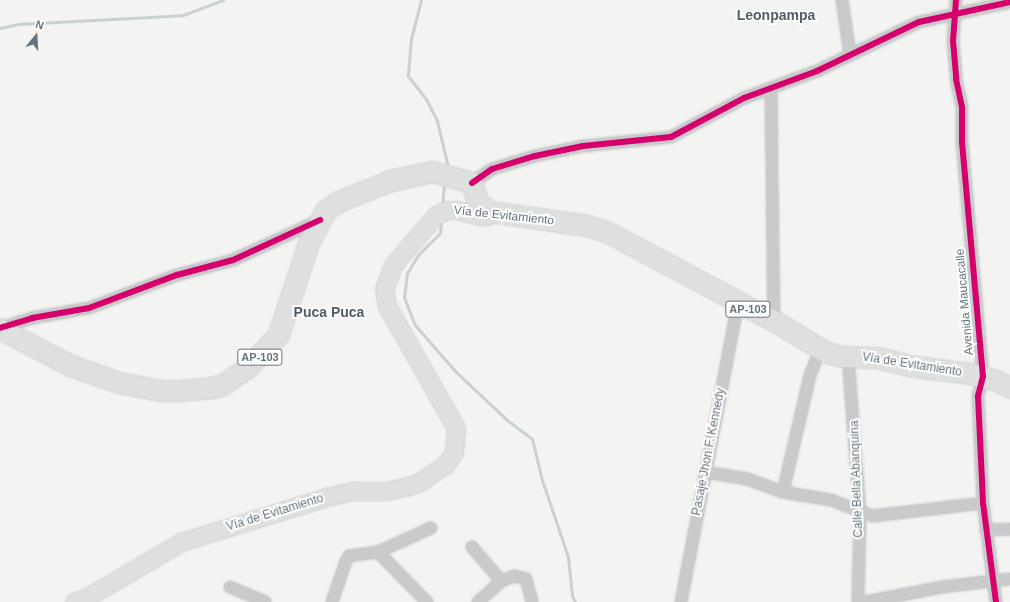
<!DOCTYPE html>
<meta charset="utf-8">
<style>
body{margin:0}
#map{position:relative;width:1010px;height:602px;overflow:hidden;background:#f3f3f1;font-family:Helvetica,sans-serif}
div>[style]{position:absolute}
.stream>*{height:3px;margin:-1.5px;padding:0 1.5px;transform-origin:1.5px;border-radius:1.5px;background:#c9d1d3}
.roads{filter:drop-shadow(0 0 1px #cfd0d0) drop-shadow(0 0 1px #cfd0d0)}
.street>*{height:12px;margin:-6px;padding:0 6px;transform-origin:6px;border-radius:6px;background:#c8cacb}
.secondary>*{height:17px;margin:-8.5px;padding:0 8.5px;transform-origin:8.5px;border-radius:8.5px;background:#dedfdf}
.primary>*{height:20px;margin:-10px;padding:0 10px;transform-origin:10px;border-radius:10px;background:#dedfdf}
.cycleway>*{height:6px;margin:-3px;padding:0 3px;transform-origin:3px;border-radius:3px;background:#d6006c}
span{translate:-50% -50%;white-space:nowrap;text-align:center;line-height:1.15;-webkit-text-stroke:4px #fff;paint-order:stroke}
.shield-label span{padding:1px 3px;background:#fff;border:1px solid;border-radius:3px;-webkit-text-stroke-width:0}
.shield-label{font-size:11px;color:#64747f;font-weight:700}
.street-label{font-size:12px;color:#64747f}
.quarter-label{font-size:14px;color:#525d65;font-weight:700}
.north{position:absolute;left:16px;top:16px;width:40px;height:40px;-webkit-text-stroke:3px #fff;paint-order:stroke;rotate:18deg;font-size:11px;font-weight:700;line-height:16px;text-align:center;color:#64747f}
.north::after{content:'';display:block;margin:auto;width:14px;height:18px;background:#64747f;clip-path:polygon(50% 0,100% 100%,50% 72%,0 100%)}
</style>
<div id="map">
<div class="stream">
<i style="left:421px;top:0;width:40px;rotate:104.4deg"></i>
<i style="left:411px;top:39px;width:37px;rotate:95deg"></i>
<i style="left:408px;top:76px;width:29px;rotate:52deg"></i>
<i style="left:426px;top:99px;width:25px;rotate:63deg"></i>
<i style="left:437px;top:121px;width:43px;rotate:76.6deg"></i>
<i style="left:447px;top:163px;width:6px;rotate:99deg"></i>
<i style="left:0;top:28px;width:19px;rotate:-12deg"></i>
<i style="left:19px;top:24px;width:164px;rotate:-3.1deg"></i>
<i style="left:183px;top:15px;width:43px;rotate:-20.6deg"></i>
<i style="left:442px;top:207px;width:25px;rotate:-85deg"></i>
<i style="left:441px;top:220px;width:13px;rotate:94deg"></i>
<i style="left:440px;top:233px;width:31px;rotate:135deg"></i>
<i style="left:418px;top:255px;width:21px;rotate:121deg"></i>
<i style="left:407px;top:273px;width:24px;rotate:97deg"></i>
<i style="left:404px;top:297px;width:30px;rotate:69deg"></i>
<i style="left:415px;top:325px;width:61px;rotate:49deg"></i>
<i style="left:455px;top:371px;width:71px;rotate:43.3deg"></i>
<i style="left:507px;top:420px;width:31px;rotate:37deg"></i>
<i style="left:532px;top:439px;width:42px;rotate:76.3deg"></i>
<i style="left:542px;top:480px;width:81px;rotate:71.3deg"></i>
<i style="left:568px;top:557px;width:39px;rotate:84deg"></i>
<i style="left:572px;top:596px;width:7px;rotate:63deg"></i>
</div>
<div class="roads">
<div class="street">
<i style="left:842px;top:0;width:55px;rotate:81.6deg"></i>
<i style="left:956px;top:0;width:41px;rotate:94.2deg"></i>
<i style="left:953px;top:41px;width:38px;rotate:85deg"></i>
<i style="left:956px;top:79px;width:29px;rotate:78deg"></i>
<i style="left:962px;top:107px;width:35px;rotate:90deg"></i>
<i style="left:962px;top:142px;width:235px;rotate:84.9deg"></i>
<i style="left:983px;top:376px;width:21px;rotate:104deg"></i>
<i style="left:978px;top:396px;width:107px;rotate:87.3deg"></i>
<i style="left:983px;top:503px;width:100px;rotate:82.5deg"></i>
<i style="left:771px;top:89px;width:232px;rotate:89.3deg"></i>
<i style="left:472px;top:183px;width:24px;rotate:-35deg"></i>
<i style="left:492px;top:169px;width:45px;rotate:-16.8deg"></i>
<i style="left:535px;top:156px;width:49px;rotate:-11.8deg"></i>
<i style="left:583px;top:146px;width:88px;rotate:-5.8deg"></i>
<i style="left:671px;top:137px;width:83px;rotate:-28.1deg"></i>
<i style="left:744px;top:98px;width:78px;rotate:-20.3deg"></i>
<i style="left:817px;top:71px;width:113px;rotate:-25.7deg"></i>
<i style="left:919px;top:22px;width:93px;rotate:-12.4deg"></i>
<i style="left:0;top:328px;width:34px;rotate:-17deg"></i>
<i style="left:32px;top:318px;width:58px;rotate:-10deg"></i>
<i style="left:89px;top:308px;width:94px;rotate:-20.6deg"></i>
<i style="left:177px;top:275px;width:58px;rotate:-15deg"></i>
<i style="left:233px;top:260px;width:96px;rotate:-24.7deg"></i>
<i style="left:848px;top:357px;width:155px;rotate:85.6deg"></i>
<i style="left:860px;top:512px;width:90px;rotate:91.3deg"></i>
<i style="left:704px;top:472px;width:44px;rotate:9.2deg"></i>
<i style="left:747px;top:479px;width:38px;rotate:20deg"></i>
<i style="left:783px;top:492px;width:49px;rotate:9.5deg"></i>
<i style="left:831px;top:500px;width:45px;rotate:20.9deg"></i>
<i style="left:873px;top:516px;width:111px;rotate:-6.7deg"></i>
<i style="left:783px;top:492px;width:120px;rotate:-77deg"></i>
<i style="left:810px;top:375px;width:27px;rotate:-68deg"></i>
<i style="left:986px;top:530px;width:24px;rotate:-2deg"></i>
<i style="left:472px;top:547px;width:45px;rotate:49.5deg"></i>
<i style="left:501px;top:581px;width:15px;rotate:-20deg"></i>
<i style="left:515px;top:576px;width:11px;rotate:15deg"></i>
<i style="left:526px;top:579px;width:24px;rotate:75deg"></i>
<i style="left:378px;top:552px;width:70px;rotate:45.6deg"></i>
<i style="left:230px;top:587px;width:38px;rotate:23deg"></i>
<i style="left:332px;top:602px;width:43px;rotate:-71.1deg"></i>
<i style="left:346px;top:561px;width:6px;rotate:-59deg"></i>
<i style="left:349px;top:556px;width:29px;rotate:-8deg"></i>
<i style="left:378px;top:552px;width:58px;rotate:-24.4deg"></i>
<i style="left:478px;top:602px;width:31px;rotate:-42deg"></i>
<i style="left:681px;top:602px;width:304px;rotate:-79.2deg"></i>
<i style="left:865px;top:602px;width:78px;rotate:-11deg"></i>
<i style="left:942px;top:587px;width:68px;rotate:-6.7deg"></i>
</div>
<div class="secondary">
<i style="left:74px;top:602px;width:18px;rotate:-22deg"></i>
<i style="left:91px;top:595px;width:104px;rotate:-30.5deg"></i>
<i style="left:181px;top:542px;width:152px;rotate:-17.2deg"></i>
<i style="left:326px;top:497px;width:28px;rotate:-13deg"></i>
<i style="left:353px;top:491px;width:34px"></i>
<i style="left:387px;top:491px;width:18px;rotate:-13deg"></i>
<i style="left:405px;top:487px;width:14px;rotate:-17deg"></i>
<i style="left:418px;top:483px;width:34px;rotate:-34deg"></i>
<i style="left:446px;top:464px;width:14px;rotate:-56deg"></i>
<i style="left:454px;top:452px;width:24px;rotate:-85deg"></i>
<i style="left:456px;top:428px;width:140px;rotate:-119.5deg"></i>
<i style="left:387px;top:306px;width:17px;rotate:-100deg"></i>
<i style="left:384px;top:289px;width:26px;rotate:-69deg"></i>
<i style="left:393px;top:265px;width:66px;rotate:-49.3deg"></i>
<i style="left:436px;top:215px;width:13px;rotate:-23deg"></i>
<i style="left:448px;top:210px;width:10px"></i>
<i style="left:458px;top:210px;width:22px;rotate:16deg"></i>
<i style="left:479px;top:216px;width:8px"></i>
<i style="left:487px;top:216px;width:6px;rotate:-45deg"></i>
</div>
<div class="primary">
<i style="left:0;top:329px;width:80px;rotate:27.5deg"></i>
<i style="left:71px;top:366px;width:51px;rotate:19.5deg"></i>
<i style="left:119px;top:383px;width:43px;rotate:10.8deg"></i>
<i style="left:161px;top:391px;width:19px"></i>
<i style="left:180px;top:391px;width:33px;rotate:-5deg"></i>
<i style="left:213px;top:388px;width:10px;rotate:-17deg"></i>
<i style="left:223px;top:385px;width:29px;rotate:-34deg"></i>
<i style="left:247px;top:369px;width:47px;rotate:-46.7deg"></i>
<i style="left:279px;top:335px;width:97px;rotate:-71.9deg"></i>
<i style="left:309px;top:243px;width:36px;rotate:-62deg"></i>
<i style="left:326px;top:211px;width:16px;rotate:-35deg"></i>
<i style="left:339px;top:202px;width:56px;rotate:-22deg"></i>
<i style="left:391px;top:181px;width:43px;rotate:-12.1deg"></i>
<i style="left:433px;top:172px;width:41px;rotate:15.8deg"></i>
<i style="left:472px;top:183px;width:21px;rotate:73deg"></i>
<i style="left:478px;top:203px;width:16px;rotate:35deg"></i>
<i style="left:491px;top:212px;width:98px;rotate:8.2deg"></i>
<i style="left:588px;top:226px;width:22px;rotate:18deg"></i>
<i style="left:609px;top:233px;width:187px;rotate:28.1deg"></i>
<i style="left:774px;top:321px;width:62px;rotate:31.1deg"></i>
<i style="left:827px;top:353px;width:16px;rotate:14deg"></i>
<i style="left:843px;top:357px;width:35px;rotate:2deg"></i>
<i style="left:878px;top:358px;width:37px;rotate:14deg"></i>
<i style="left:914px;top:367px;width:57px;rotate:7deg"></i>
<i style="left:971px;top:374px;width:27px;rotate:15deg"></i>
<i style="left:997px;top:381px;width:15px;rotate:28deg"></i>
</div>
</div>
<div class="cycleway">
<i style="left:956px;top:0;width:41px;rotate:94.2deg"></i>
<i style="left:953px;top:41px;width:38px;rotate:85deg"></i>
<i style="left:956px;top:79px;width:29px;rotate:78deg"></i>
<i style="left:962px;top:107px;width:35px;rotate:90deg"></i>
<i style="left:962px;top:142px;width:235px;rotate:84.9deg"></i>
<i style="left:983px;top:376px;width:21px;rotate:104deg"></i>
<i style="left:978px;top:396px;width:107px;rotate:87.3deg"></i>
<i style="left:983px;top:503px;width:100px;rotate:82.5deg"></i>
<i style="left:472px;top:183px;width:24px;rotate:-35deg"></i>
<i style="left:492px;top:169px;width:45px;rotate:-16.8deg"></i>
<i style="left:535px;top:156px;width:49px;rotate:-11.8deg"></i>
<i style="left:583px;top:146px;width:88px;rotate:-5.8deg"></i>
<i style="left:671px;top:137px;width:83px;rotate:-28.1deg"></i>
<i style="left:744px;top:98px;width:78px;rotate:-20.3deg"></i>
<i style="left:817px;top:71px;width:113px;rotate:-25.7deg"></i>
<i style="left:919px;top:22px;width:93px;rotate:-12.4deg"></i>
<i style="left:0;top:328px;width:34px;rotate:-17deg"></i>
<i style="left:32px;top:318px;width:58px;rotate:-10deg"></i>
<i style="left:89px;top:308px;width:94px;rotate:-20.6deg"></i>
<i style="left:177px;top:275px;width:58px;rotate:-15deg"></i>
<i style="left:233px;top:260px;width:96px;rotate:-24.7deg"></i>
</div>
<div class="shield-label">
<span style="left:748px;top:309px">AP-103</span>
<span style="left:260px;top:357px">AP-103</span>
</div>
<div class="street-label">
<span style="left:504px;top:216px;rotate:6deg">Vía de Evitamiento</span>
<span style="left:965px;top:302px;rotate:-95deg">Avenida Maucacalle</span>
<span style="left:912px;top:365px;rotate:9deg">Vía de Evitamiento</span>
<span style="left:709px;top:452px;rotate:-79deg">Pasaje Jhon F. Kennedy</span>
<span style="left:857px;top:479px;rotate:-92deg">Calle Bella Abanquina</span>
<span style="left:275px;top:513px;rotate:-17deg">Vía de Evitamiento</span>
</div>
<div class="quarter-label">
<span style="left:776px;top:15px">Leonpampa</span>
<span style="left:329px;top:312px">Puca Puca</span>
</div>
<div class="north">N</div>
</div>
